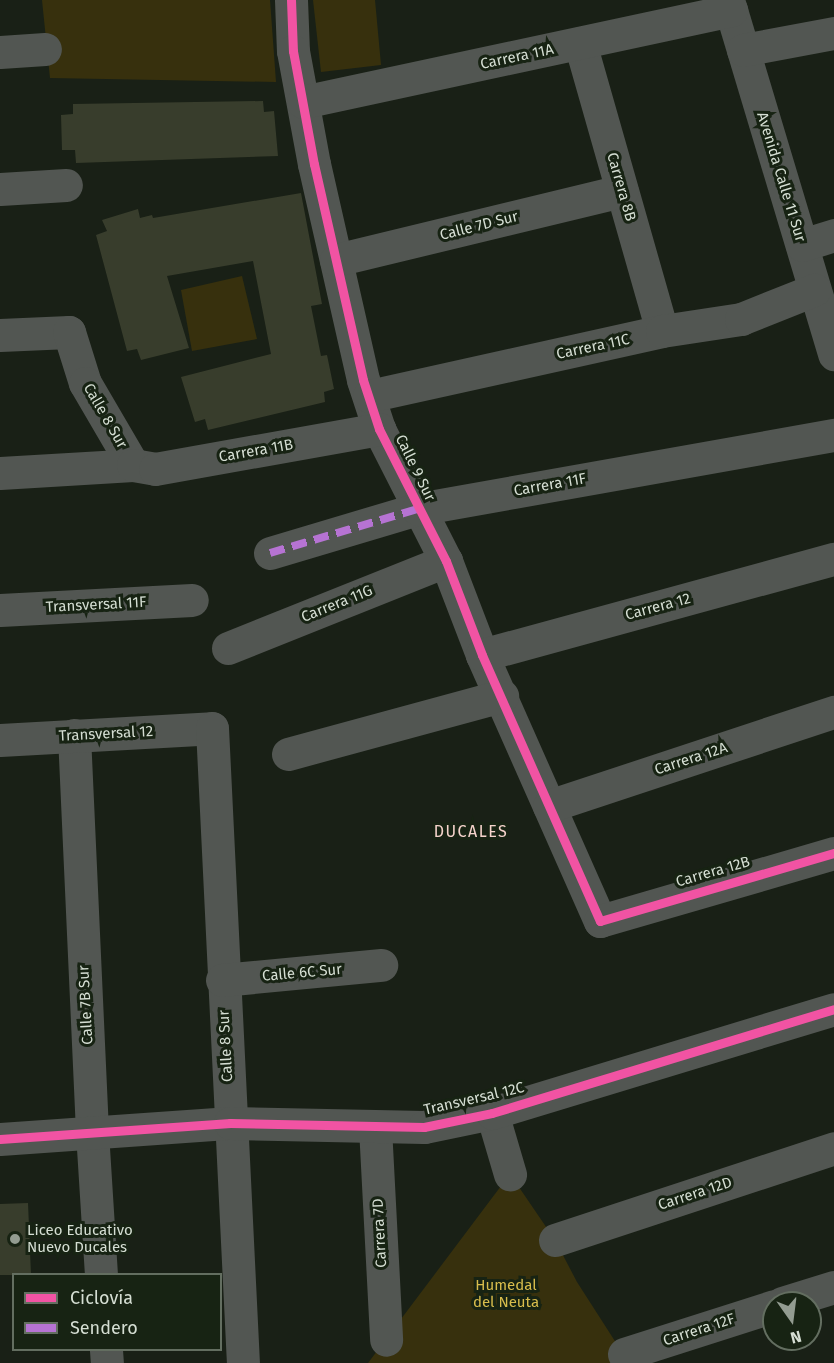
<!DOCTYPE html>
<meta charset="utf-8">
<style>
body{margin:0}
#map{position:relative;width:834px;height:1363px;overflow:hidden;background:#192016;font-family:"Fira Sans",sans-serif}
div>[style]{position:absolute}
.green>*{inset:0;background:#37300d}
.building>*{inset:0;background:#383d2c}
.minor>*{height:33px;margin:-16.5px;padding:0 16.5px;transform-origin:16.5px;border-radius:16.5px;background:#525652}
.quiet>*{height:8px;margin-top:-4px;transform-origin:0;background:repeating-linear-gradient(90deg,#b673d3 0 15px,transparent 0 23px)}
.cycleway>*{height:9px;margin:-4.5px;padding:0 4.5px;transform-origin:4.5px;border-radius:4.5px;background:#f153a3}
.dots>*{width:16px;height:16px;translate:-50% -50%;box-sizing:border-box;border:3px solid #172313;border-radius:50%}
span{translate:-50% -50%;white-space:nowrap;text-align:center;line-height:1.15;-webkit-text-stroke:6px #172313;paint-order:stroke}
.street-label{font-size:15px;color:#d5ded3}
.poi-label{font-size:15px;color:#d5ded3}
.left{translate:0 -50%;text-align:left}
.park-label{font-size:15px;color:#d8bd4c}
.neighbourhood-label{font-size:16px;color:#f5d3cb;letter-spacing:1.5px}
.legend{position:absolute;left:12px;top:1273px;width:210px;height:78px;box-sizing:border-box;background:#172313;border:2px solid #636e60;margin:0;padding:8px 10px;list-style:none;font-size:18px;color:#d5ded3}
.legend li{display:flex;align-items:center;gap:12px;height:30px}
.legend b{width:30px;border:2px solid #636e60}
.north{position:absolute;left:762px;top:1291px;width:60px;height:60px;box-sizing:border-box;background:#172313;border:2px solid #636e60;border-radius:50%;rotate:166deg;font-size:16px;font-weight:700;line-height:24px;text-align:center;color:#d5ded3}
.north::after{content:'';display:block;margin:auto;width:21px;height:27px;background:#939c91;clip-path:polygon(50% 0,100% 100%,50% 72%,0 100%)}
</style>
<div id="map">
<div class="green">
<i style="clip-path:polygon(42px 0,270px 0,276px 82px,50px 78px)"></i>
<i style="clip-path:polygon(313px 0,375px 0,381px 65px,321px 72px)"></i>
<i style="clip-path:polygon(242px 276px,257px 339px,192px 351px,181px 290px)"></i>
<i style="clip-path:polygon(510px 1174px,555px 1240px,577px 1282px,629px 1363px,368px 1363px)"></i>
</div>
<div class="building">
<i style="clip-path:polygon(263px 101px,264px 112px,274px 111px,278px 156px,76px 163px,75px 150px,62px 150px,61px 115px,73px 114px,73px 104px)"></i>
<i style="clip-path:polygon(301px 193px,322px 304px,311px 306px,321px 356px,327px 355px,334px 389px,324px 392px,325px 402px,208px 430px,205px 419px,195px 422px,181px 377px,271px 354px,253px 261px,167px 276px,189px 348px,141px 360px,137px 349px,127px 351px,96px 235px,107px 231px,102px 220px,138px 209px,140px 218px,152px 215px,153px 218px)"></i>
<i style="clip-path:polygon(28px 1203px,31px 1275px,0 1275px,0 1204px)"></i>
</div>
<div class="minor">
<i style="left:291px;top:0;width:51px;rotate:87.8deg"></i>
<i style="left:293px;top:51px;width:115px;rotate:79.5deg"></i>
<i style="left:314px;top:164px;width:221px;rotate:77.2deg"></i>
<i style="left:363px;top:380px;width:52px;rotate:71.9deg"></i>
<i style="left:379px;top:429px;width:148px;rotate:63.1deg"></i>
<i style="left:446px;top:561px;width:101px;rotate:69deg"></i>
<i style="left:482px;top:655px;width:291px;rotate:66.1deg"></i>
<i style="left:600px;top:921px;width:244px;rotate:-16.2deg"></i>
<i style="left:728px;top:0;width:370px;rotate:73.3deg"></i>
<i style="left:580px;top:43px;width:299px;rotate:74.1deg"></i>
<i style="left:743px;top:50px;width:93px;rotate:-10.6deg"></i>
<i style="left:0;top:52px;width:45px;rotate:-3.8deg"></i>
<i style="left:303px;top:102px;width:438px;rotate:-12.1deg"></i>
<i style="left:0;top:189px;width:66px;rotate:-3.5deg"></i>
<i style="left:802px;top:245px;width:34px;rotate:-17deg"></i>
<i style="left:336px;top:260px;width:294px;rotate:-13.6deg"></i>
<i style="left:0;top:335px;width:69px;rotate:-2.5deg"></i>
<i style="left:69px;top:332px;width:53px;rotate:72.6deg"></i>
<i style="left:85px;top:383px;width:95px;rotate:59.7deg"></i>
<i style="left:369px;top:396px;width:300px;rotate:-12.5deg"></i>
<i style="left:662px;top:331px;width:80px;rotate:-8.6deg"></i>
<i style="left:741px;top:319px;width:79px;rotate:-21.7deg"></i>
<i style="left:0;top:473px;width:133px;rotate:-3.4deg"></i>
<i style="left:133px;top:465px;width:22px;rotate:10deg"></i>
<i style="left:155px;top:469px;width:228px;rotate:-10.1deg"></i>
<i style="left:270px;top:553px;width:154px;rotate:-16.6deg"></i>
<i style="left:418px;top:509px;width:423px;rotate:-10.1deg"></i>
<i style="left:0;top:610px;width:192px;rotate:-3deg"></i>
<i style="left:228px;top:648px;width:235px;rotate:-21.8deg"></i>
<i style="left:482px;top:655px;width:365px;rotate:-15.3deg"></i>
<i style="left:74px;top:735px;width:397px;rotate:87.4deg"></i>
<i style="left:92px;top:1132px;width:142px;rotate:86.4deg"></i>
<i style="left:0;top:740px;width:212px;rotate:-3.2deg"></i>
<i style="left:212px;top:728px;width:636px;rotate:87.21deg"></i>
<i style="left:288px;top:754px;width:222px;rotate:-15.2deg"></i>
<i style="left:549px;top:806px;width:300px;rotate:-18.3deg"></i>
<i style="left:222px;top:980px;width:160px;rotate:-5.4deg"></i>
<i style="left:492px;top:1113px;width:64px;rotate:73.6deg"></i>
<i style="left:375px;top:1127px;width:213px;rotate:87deg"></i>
<i style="left:0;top:1139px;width:231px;rotate:-4deg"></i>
<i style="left:230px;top:1123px;width:194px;rotate:1.2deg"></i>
<i style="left:424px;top:1127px;width:69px;rotate:-11.6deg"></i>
<i style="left:492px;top:1113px;width:357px;rotate:-16.9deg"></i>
<i style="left:555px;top:1240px;width:294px;rotate:-18.2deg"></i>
<i style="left:782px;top:1303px;width:54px;rotate:-17.1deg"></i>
<i style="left:106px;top:1350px;width:13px;rotate:86deg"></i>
<i style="left:624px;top:1354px;width:157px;rotate:-17.7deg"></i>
</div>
<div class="quiet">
<i style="left:270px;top:553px;width:154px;rotate:-16.6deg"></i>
</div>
<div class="cycleway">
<i style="left:291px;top:0;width:51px;rotate:87.8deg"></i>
<i style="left:293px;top:51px;width:115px;rotate:79.5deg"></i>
<i style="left:314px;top:164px;width:221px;rotate:77.2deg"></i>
<i style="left:363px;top:380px;width:52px;rotate:71.9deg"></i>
<i style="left:379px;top:429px;width:148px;rotate:63.1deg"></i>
<i style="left:446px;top:561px;width:101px;rotate:69deg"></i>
<i style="left:482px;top:655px;width:291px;rotate:66.1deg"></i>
<i style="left:600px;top:921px;width:244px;rotate:-16.2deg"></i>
<i style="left:0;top:1139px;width:231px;rotate:-4deg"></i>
<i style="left:230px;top:1123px;width:194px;rotate:1.2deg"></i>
<i style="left:424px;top:1127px;width:69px;rotate:-11.6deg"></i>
<i style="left:492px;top:1113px;width:357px;rotate:-16.9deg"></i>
</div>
<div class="dots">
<i style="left:15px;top:1239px;background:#939c91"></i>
</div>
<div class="street-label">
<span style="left:517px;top:57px;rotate:-12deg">Carrera 11A</span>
<span style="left:781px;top:177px;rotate:73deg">Avenida Calle 11 Sur</span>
<span style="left:621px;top:187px;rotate:74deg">Carrera 8B</span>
<span style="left:479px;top:226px;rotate:-14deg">Calle 7D Sur</span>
<span style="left:593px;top:347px;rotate:-12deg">Carrera 11C</span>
<span style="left:105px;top:416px;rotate:60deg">Calle 8 Sur</span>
<span style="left:256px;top:451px;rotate:-10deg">Carrera 11B</span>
<span style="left:415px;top:468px;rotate:64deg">Calle 9 Sur</span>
<span style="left:550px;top:485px;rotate:-10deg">Carrera 11F</span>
<span style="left:337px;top:604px;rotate:-22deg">Carrera 11G</span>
<span style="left:96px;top:605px;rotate:-3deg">Transversal 11F</span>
<span style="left:658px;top:607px;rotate:-15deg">Carrera 12</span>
<span style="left:106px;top:734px;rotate:-3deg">Transversal 12</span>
<span style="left:691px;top:759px;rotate:-18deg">Carrera 12A</span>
<span style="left:713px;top:872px;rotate:-16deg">Carrera 12B</span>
<span style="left:302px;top:973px;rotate:-5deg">Calle 6C Sur</span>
<span style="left:86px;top:1005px;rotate:-93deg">Calle 7B Sur</span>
<span style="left:226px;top:1046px;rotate:-93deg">Calle 8 Sur</span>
<span style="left:474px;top:1099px;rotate:-13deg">Transversal 12C</span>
<span style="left:695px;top:1194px;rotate:-18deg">Carrera 12D</span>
<span style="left:380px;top:1233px;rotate:-93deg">Carrera 7D</span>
<span style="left:699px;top:1330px;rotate:-18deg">Carrera 12F</span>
</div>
<div class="poi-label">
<span class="left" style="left:27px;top:1239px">Liceo Educativo<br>Nuevo Ducales</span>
</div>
<div class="park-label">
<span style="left:506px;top:1294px">Humedal<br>del Neuta</span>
</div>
<div class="neighbourhood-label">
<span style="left:471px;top:832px">DUCALES</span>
</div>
<ul class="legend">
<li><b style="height:8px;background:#f153a3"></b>Ciclovía</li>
<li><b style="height:8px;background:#b673d3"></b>Sendero</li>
</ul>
<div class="north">N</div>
</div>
